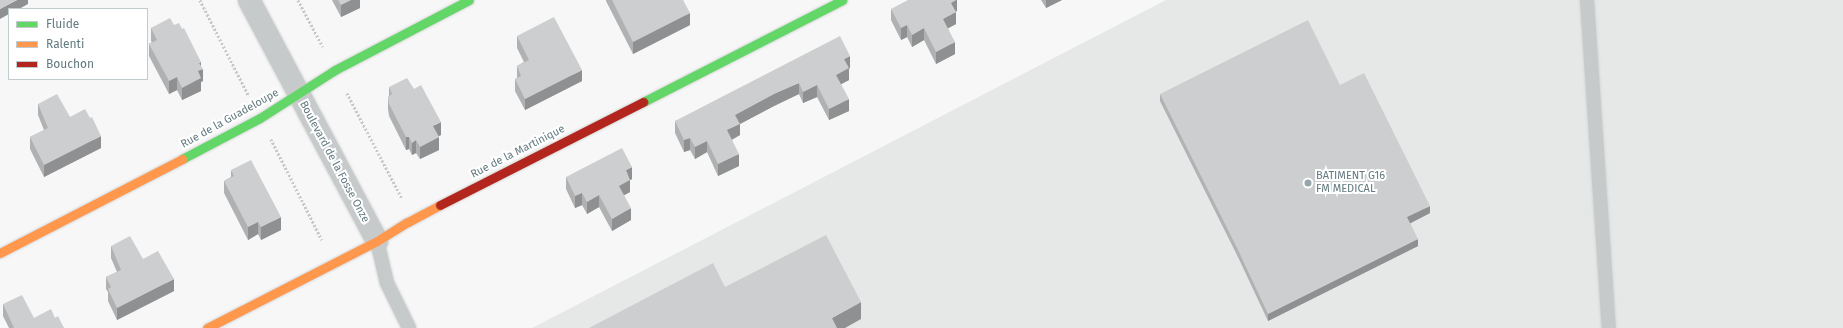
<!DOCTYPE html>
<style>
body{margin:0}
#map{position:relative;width:1843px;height:328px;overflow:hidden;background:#f7f7f7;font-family:"Fira Sans",sans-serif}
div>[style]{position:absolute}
.built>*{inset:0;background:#e6e8e7}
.path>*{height:2.5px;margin-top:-1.25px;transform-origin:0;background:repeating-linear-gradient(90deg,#c7c8c9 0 2px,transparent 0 4px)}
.roads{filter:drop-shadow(0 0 1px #d3d4d5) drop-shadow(0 0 1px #d3d4d5)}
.lane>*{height:14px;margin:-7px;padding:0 7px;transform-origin:7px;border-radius:7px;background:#c7cacb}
.street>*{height:22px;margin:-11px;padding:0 11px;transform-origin:11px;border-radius:11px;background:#c7cacb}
.fast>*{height:9px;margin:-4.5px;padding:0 4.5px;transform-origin:4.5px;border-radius:4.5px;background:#63d668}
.slow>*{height:9px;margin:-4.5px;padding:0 4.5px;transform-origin:4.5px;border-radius:4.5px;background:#ff974d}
.jam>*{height:9px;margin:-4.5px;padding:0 4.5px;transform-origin:4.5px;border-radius:4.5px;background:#b3261e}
.wall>*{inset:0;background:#afb1b2}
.shaded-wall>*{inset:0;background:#8f9091}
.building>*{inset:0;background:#cccecf}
.dots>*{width:11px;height:11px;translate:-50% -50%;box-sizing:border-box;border:2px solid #fff;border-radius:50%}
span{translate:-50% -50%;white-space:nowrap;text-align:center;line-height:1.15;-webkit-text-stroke:4px #fff;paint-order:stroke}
.street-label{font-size:11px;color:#637a81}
.poi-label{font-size:11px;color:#637a81}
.left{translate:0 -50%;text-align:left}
.legend{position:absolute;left:8px;top:8px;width:140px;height:72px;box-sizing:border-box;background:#fff;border:1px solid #c1cacd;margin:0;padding:5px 7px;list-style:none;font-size:12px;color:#637a81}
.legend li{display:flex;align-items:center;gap:8px;height:20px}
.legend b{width:20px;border:1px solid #c1cacd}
</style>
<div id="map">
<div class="built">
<i style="clip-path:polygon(1166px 0,1843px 0,1843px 328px,532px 328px)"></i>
</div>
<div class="path">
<i style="left:200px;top:0;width:108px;rotate:63deg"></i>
<i style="left:298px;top:0;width:53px;rotate:62deg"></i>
<i style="left:347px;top:93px;width:119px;rotate:62.4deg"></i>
<i style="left:271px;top:139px;width:113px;rotate:63.2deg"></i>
</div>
<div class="roads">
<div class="lane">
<i style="left:1587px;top:0;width:329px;rotate:86.2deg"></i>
<i style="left:377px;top:241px;width:43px;rotate:76.6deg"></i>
<i style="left:387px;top:283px;width:50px;rotate:63.9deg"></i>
</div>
<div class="street">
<i style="left:249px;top:0;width:273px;rotate:62deg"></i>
</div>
<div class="fast">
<i style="left:643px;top:102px;width:224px;rotate:-27.1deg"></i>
<i style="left:182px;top:159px;width:88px;rotate:-27.7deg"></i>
<i style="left:260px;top:118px;width:89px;rotate:-32.6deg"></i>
<i style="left:335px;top:70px;width:151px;rotate:-27.6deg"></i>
</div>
<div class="slow">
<i style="left:0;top:253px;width:205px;rotate:-27.3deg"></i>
<i style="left:207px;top:328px;width:191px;rotate:-27.1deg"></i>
<i style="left:377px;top:241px;width:36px;rotate:-32deg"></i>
<i style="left:408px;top:222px;width:36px;rotate:-28deg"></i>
</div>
<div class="jam">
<i style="left:440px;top:205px;width:228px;rotate:-26.9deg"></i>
</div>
</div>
<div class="wall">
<i style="clip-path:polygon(332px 0,360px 0,360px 8px,341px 17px)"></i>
<i style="clip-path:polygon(606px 0,683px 0,690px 25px,633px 54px,606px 1px)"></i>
<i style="clip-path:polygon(957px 0,957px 11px,955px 12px,956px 24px,948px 28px,955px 54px,936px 64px,924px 40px,912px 47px,907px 37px,901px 40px,891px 20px,891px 9px)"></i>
<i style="clip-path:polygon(1041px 0,1062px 0,1046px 8px)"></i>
<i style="clip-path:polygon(174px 25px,201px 66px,203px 81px,201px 82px,201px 91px,182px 100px,177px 90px,169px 94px,149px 56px,149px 44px,152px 42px,151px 41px,151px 28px)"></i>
<i style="clip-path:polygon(517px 36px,582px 81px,525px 110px,515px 91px,515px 79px,517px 78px,517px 66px,524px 62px,517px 48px)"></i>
<i style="clip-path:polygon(849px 68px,849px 80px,841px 84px,849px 111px,829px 120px,817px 97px,803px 103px,799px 94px,774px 106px,740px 124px,740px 135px,732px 140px,739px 166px,718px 176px,707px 152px,695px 159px,690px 150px,684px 152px,675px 133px,675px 121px,850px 68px)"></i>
<i style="clip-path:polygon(1340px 85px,1430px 213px,1410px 223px,1418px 246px,1268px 321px,1238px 257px,1160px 101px,1160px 94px)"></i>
<i style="clip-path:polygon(389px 87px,414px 89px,441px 135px,438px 136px,439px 150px,420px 159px,416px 153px,412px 155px,409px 149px,406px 150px,389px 116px,388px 109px,388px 97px,389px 96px)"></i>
<i style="clip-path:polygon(38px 104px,70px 117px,101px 148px,44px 177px,30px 149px,30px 137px,44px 130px,38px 115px)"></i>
<i style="clip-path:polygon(231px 170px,281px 230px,261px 240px,258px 234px,248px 240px,224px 193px,224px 181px,231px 177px)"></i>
<i style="clip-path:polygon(566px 177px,632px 179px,630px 180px,630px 192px,624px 195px,631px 220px,612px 231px,599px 207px,587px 214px,582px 205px,575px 208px,566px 189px)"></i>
<i style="clip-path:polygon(111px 246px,143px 259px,174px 291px,117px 320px,108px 301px,108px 292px,106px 289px,106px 277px,117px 272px,111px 258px)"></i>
<i style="clip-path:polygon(3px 304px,34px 318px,55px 318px,64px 328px,9px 328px,3px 316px)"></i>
</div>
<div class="shaded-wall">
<i style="clip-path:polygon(17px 0,28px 0,28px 4px,19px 9px,9px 9px,9px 14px,0 19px,0 9px)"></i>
<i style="clip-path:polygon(351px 0,360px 0,360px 8px,341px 17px,341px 5px)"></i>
<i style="clip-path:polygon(956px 0,957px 0,957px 11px,951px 14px,951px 3px)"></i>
<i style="clip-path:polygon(1046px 0,1062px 0,1046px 8px)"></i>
<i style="clip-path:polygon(956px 12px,956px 24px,943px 31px,943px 19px)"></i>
<i style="clip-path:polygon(690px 13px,690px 25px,633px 54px,633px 42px)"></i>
<i style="clip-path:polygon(907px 25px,907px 37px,901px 40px,901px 28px)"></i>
<i style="clip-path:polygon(924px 28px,924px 40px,912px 47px,912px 35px)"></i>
<i style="clip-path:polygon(955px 42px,955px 54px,936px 64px,936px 52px)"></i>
<i style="clip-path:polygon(850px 56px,850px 68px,844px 71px,844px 59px)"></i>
<i style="clip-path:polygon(201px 62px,201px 70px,203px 69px,203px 81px,201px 82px,201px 91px,182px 100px,182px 88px,198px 71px,199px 63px)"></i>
<i style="clip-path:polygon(849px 68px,849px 80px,836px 87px,836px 75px)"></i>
<i style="clip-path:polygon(582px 70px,582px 81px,525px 110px,525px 99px)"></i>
<i style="clip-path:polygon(177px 77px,177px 90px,169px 94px,169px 81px)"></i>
<i style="clip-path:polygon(799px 83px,799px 94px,774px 106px,740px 124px,740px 135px,727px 142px,727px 130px,735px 115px,774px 94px)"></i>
<i style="clip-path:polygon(817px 85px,817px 97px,803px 103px,803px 92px)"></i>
<i style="clip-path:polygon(849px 99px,849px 111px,829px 120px,829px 109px)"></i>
<i style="clip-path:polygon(441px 122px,441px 135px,433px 139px,433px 126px)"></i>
<i style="clip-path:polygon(101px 136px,101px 148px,44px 177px,44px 165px)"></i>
<i style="clip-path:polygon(406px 137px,409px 137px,409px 149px,406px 150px)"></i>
<i style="clip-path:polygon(439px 137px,439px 150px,420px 159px,420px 147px)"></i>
<i style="clip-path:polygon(690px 138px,690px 150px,684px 152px,684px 140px)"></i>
<i style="clip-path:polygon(416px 140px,416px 153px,412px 155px,412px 143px)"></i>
<i style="clip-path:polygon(707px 141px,707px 152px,695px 159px,695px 147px)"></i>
<i style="clip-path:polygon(739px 154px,739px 166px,718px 176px,718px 164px)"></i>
<i style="clip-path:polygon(632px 167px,632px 179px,630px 180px,630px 192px,619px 198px,619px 186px,626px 170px)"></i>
<i style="clip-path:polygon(582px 193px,582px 205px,575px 208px,575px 196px)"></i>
<i style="clip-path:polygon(599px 195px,599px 207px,587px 214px,587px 202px)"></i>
<i style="clip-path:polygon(1430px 206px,1430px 213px,1407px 225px,1407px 217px)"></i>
<i style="clip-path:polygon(631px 208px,631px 220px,612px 231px,612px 219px)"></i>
<i style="clip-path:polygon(281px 217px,281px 230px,261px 240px,261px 227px)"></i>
<i style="clip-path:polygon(258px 222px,258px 234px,248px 240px,248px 227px)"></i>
<i style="clip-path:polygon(1418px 239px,1418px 246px,1268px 321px,1268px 314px)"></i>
<i style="clip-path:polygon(174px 279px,174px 291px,117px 320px,117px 308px)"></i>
<i style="clip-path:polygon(861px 302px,861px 319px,845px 328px,832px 328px,832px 318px)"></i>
</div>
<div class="building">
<i style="clip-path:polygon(0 0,17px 0,0 9px)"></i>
<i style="clip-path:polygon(338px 0,351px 0,341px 5px)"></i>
<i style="clip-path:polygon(612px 0,683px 0,690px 13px,633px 42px)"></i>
<i style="clip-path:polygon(908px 0,956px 0,951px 3px,956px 12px,943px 19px,955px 42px,936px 52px,924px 28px,912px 35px,907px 25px,901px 28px,891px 9px)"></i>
<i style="clip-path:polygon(554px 17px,582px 70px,525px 99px,515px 79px,521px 76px,517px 66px,529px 60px,517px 36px)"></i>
<i style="clip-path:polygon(170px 18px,174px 25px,179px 23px,182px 29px,184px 28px,201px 62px,199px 63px,203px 69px,198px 71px,201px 78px,182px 88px,177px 77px,169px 81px,149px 44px,157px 40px,151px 28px)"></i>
<i style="clip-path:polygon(1308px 20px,1340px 85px,1364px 73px,1430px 206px,1407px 217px,1418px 239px,1268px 314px,1238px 250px,1160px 94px)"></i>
<i style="clip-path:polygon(840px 36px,850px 56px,844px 59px,849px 68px,836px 75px,849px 99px,829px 109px,817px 85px,803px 92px,799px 83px,774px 94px,735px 115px,740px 124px,727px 130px,739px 154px,718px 164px,707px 141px,695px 147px,690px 138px,684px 140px,675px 121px)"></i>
<i style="clip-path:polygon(407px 78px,414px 89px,421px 85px,441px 122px,433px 126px,439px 137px,420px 147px,416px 140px,412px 143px,409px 137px,406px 137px,389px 104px,388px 97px,392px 94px,389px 87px)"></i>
<i style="clip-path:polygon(57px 94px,70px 117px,85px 109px,90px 118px,92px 117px,101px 136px,44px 165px,30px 137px,48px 128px,38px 104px)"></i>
<i style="clip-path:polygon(622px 148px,632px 167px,626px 170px,630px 180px,619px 186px,631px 208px,612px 219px,599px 195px,587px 202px,582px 193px,575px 196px,566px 177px)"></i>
<i style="clip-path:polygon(251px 160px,281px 217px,261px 227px,258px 222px,248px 227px,224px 181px,234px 176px,231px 170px)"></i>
<i style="clip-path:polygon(826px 235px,861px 302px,832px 318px,837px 328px,589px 328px,713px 263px,725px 287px)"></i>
<i style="clip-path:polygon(130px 236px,143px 259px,158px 251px,174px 279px,117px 308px,108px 289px,111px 287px,106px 277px,121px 270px,111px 246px)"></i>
<i style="clip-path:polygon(22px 295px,34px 318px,51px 309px,55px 318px,58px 316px,64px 328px,14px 328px,3px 304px)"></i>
</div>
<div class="dots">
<i style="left:1308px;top:183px;background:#97a6aa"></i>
</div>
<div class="street-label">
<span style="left:230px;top:119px;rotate:-29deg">Rue de la Guadeloupe</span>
<span style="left:518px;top:152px;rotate:-27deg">Rue de la Martinique</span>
<span style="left:334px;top:162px;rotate:62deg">Boulevard de la Fosse Onze</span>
</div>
<div class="poi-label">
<span class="left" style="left:1316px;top:183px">BATIMENT G16<br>FM MEDICAL</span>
</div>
<ul class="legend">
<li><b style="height:5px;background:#63d668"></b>Fluide</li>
<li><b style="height:5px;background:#ff974d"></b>Ralenti</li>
<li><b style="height:5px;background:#b3261e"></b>Bouchon</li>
</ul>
</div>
